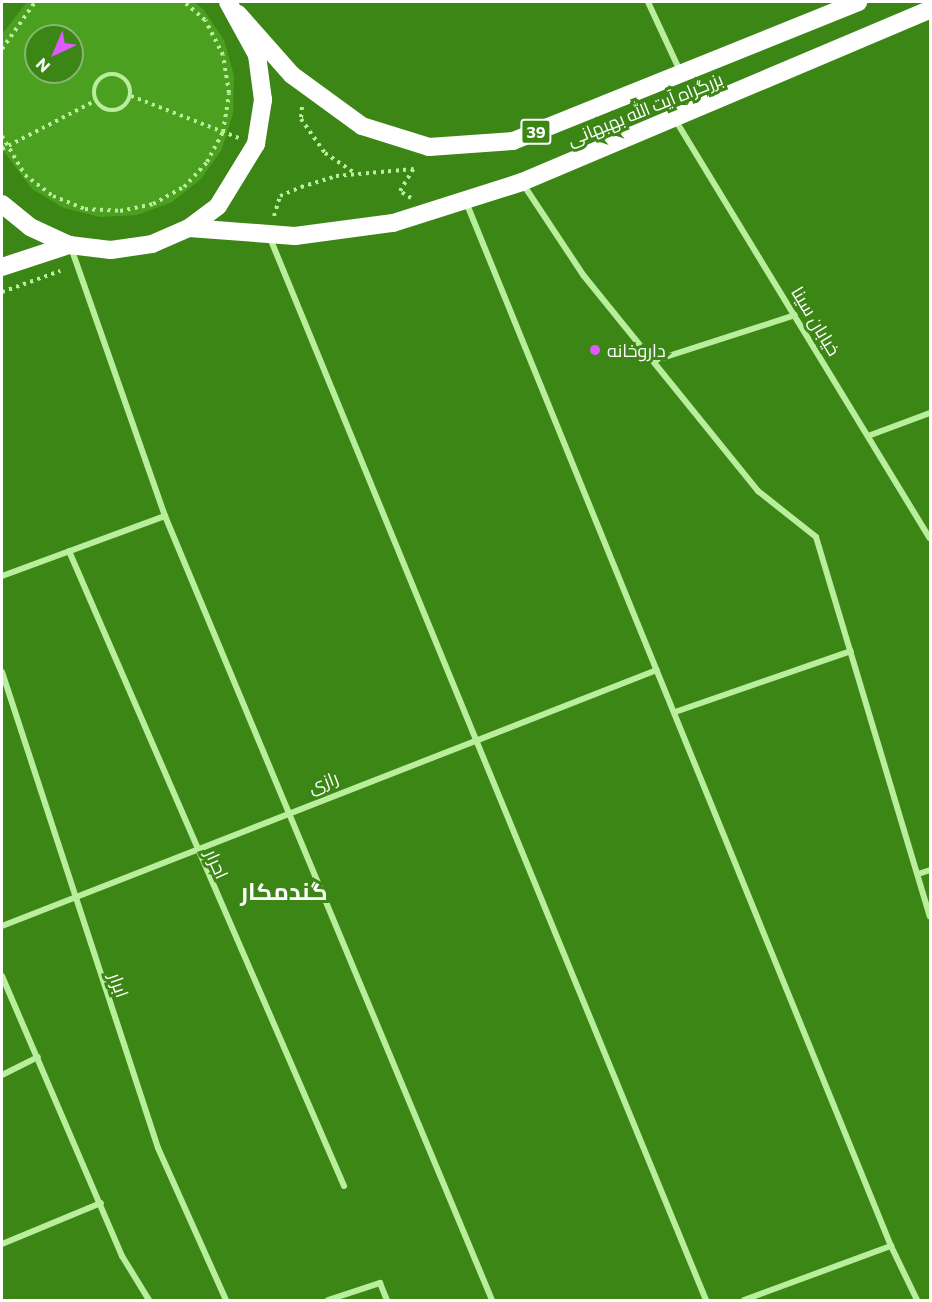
<!DOCTYPE html>
<meta charset="utf-8">
<style>
body{margin:0}
#map{position:relative;width:932px;height:1302px;overflow:hidden;background:#3c8616;font-family:Commissioner,Cairo,sans-serif}
div>[style]{position:absolute}
.green>*{inset:0;background:#4ca01f}
.path>*{height:4px;margin-top:-2px;transform-origin:0;background:repeating-linear-gradient(90deg,#b9ee9c 0 3px,transparent 0 7.5px)}
.path>.ring{margin:-2px;padding:0;box-sizing:content-box;background:none;border:4px solid #b9ee9c;border-radius:50%}
.street>*{height:6px;margin:-3px;padding:0 3px;transform-origin:3px;border-radius:3px;background:#b9ee9c}
.highway>*{height:18px;margin:-9px;padding:0 9px;transform-origin:9px;border-radius:9px;background:#fff}
.dots>*{width:16px;height:16px;translate:-50% -50%;box-sizing:border-box;border:3px solid #3c8616;border-radius:50%}
span{translate:-50% -50%;white-space:nowrap;text-align:center;line-height:1.15;-webkit-text-stroke:6px #3c8616;paint-order:stroke}
.shield-label span{padding:2px 4px;background:#3c8616;border:2px solid;border-radius:4px;-webkit-text-stroke-width:0}
.shield-label{font-size:16px;color:#fff;font-weight:700}
.street-label{font-size:18px;color:#fff}
.poi-label{font-size:18px;color:#fff}
.left{translate:0 -50%;text-align:left}
.district-label{font-size:24px;color:#fff;font-weight:700}
.frame{position:absolute;inset:0;border:3px solid #fff;pointer-events:none}
.north{position:absolute;left:24px;top:24px;width:60px;height:60px;box-sizing:border-box;background:#3c8616;border:2px solid #8ab673;border-radius:50%;rotate:224deg;font-size:16px;font-weight:700;line-height:24px;text-align:center;color:#fff}
.north::after{content:'';display:block;margin:auto;width:21px;height:27px;background:#e059ff;clip-path:polygon(50% 0,100% 100%,50% 72%,0 100%)}
</style>
<div id="map">
<div class="green">
<i style="clip-path:polygon(evenodd,27px 2px,194px 2px,203px 9px,224px 40px,234px 76px,233px 113px,222px 149px,201px 179px,172px 202px,137px 215px,100px 217px,64px 208px,32px 189px,2px 149px,2px 34px,27px 2px,36px 36px,72px 36px,72px 72px,36px 72px,36px 36px)"></i>
</div>
<div class="path">
<i style="left:2px;top:49px;width:57px;rotate:-54.9deg"></i>
<i class="ring" style="left:94px;top:74px;width:32px;height:32px"></i>
<i style="left:131px;top:96px;width:116px;rotate:21.3deg"></i>
<i style="left:302px;top:107px;width:12px;rotate:95deg"></i>
<i style="left:301px;top:119px;width:42px;rotate:54.8deg"></i>
<i style="left:325px;top:153px;width:37px;rotate:34deg"></i>
<i style="left:2px;top:136px;width:45px;rotate:59.5deg"></i>
<i style="left:25px;top:175px;width:35px;rotate:37deg"></i>
<i style="left:53px;top:196px;width:35px;rotate:22deg"></i>
<i style="left:85px;top:209px;width:35px;rotate:3deg"></i>
<i style="left:120px;top:211px;width:34px;rotate:-12deg"></i>
<i style="left:153px;top:204px;width:35px;rotate:-29deg"></i>
<i style="left:184px;top:187px;width:34px;rotate:-47deg"></i>
<i style="left:207px;top:162px;width:34px;rotate:-62deg"></i>
<i style="left:223px;top:132px;width:39px;rotate:-81deg"></i>
<i style="left:229px;top:93px;width:38px;rotate:-99deg"></i>
<i style="left:223px;top:55px;width:39px;rotate:-117deg"></i>
<i style="left:205px;top:20px;width:28px;rotate:-139deg"></i>
<i style="left:2px;top:149px;width:105px;rotate:-27.3deg"></i>
<i style="left:411px;top:198px;width:13px;rotate:-148deg"></i>
<i style="left:400px;top:191px;width:27px;rotate:-59deg"></i>
<i style="left:274px;top:216px;width:21px;rotate:-73deg"></i>
<i style="left:280px;top:196px;width:23px;rotate:-23deg"></i>
<i style="left:301px;top:187px;width:37px;rotate:-17deg"></i>
<i style="left:336px;top:176px;width:78px;rotate:-5.1deg"></i>
<i style="left:2px;top:292px;width:62px;rotate:-19.9deg"></i>
</div>
<div class="street">
<i style="left:648px;top:2px;width:76px;rotate:65.1deg"></i>
<i style="left:676px;top:121px;width:488px;rotate:58.7deg"></i>
<i style="left:523px;top:184px;width:110px;rotate:56.5deg"></i>
<i style="left:584px;top:276px;width:277px;rotate:51deg"></i>
<i style="left:758px;top:491px;width:74px;rotate:38.4deg"></i>
<i style="left:816px;top:537px;width:396px;rotate:73.3deg"></i>
<i style="left:466px;top:202px;width:1127px;rotate:67.85deg"></i>
<i style="left:270px;top:238px;width:1148px;rotate:67.68deg"></i>
<i style="left:653px;top:361px;width:149px;rotate:-17.9deg"></i>
<i style="left:868px;top:436px;width:66px;rotate:-20.4deg"></i>
<i style="left:165px;top:516px;width:849px;rotate:67.36deg"></i>
<i style="left:69px;top:551px;width:692px;rotate:66.58deg"></i>
<i style="left:2px;top:576px;width:174px;rotate:-20.2deg"></i>
<i style="left:165px;top:516px;width:284px;rotate:-109.3deg"></i>
<i style="left:2px;top:672px;width:501px;rotate:71.85deg"></i>
<i style="left:158px;top:1148px;width:167px;rotate:65.9deg"></i>
<i style="left:675px;top:712px;width:186px;rotate:-19.1deg"></i>
<i style="left:918px;top:874px;width:13px;rotate:-18deg"></i>
<i style="left:2px;top:926px;width:703px;rotate:-21.35deg"></i>
<i style="left:2px;top:976px;width:305px;rotate:66.8deg"></i>
<i style="left:122px;top:1256px;width:52px;rotate:58.5deg"></i>
<i style="left:2px;top:1075px;width:40px;rotate:-26.6deg"></i>
<i style="left:2px;top:1244px;width:107px;rotate:-22.5deg"></i>
<i style="left:328px;top:1300px;width:55px;rotate:-18.1deg"></i>
<i style="left:380px;top:1283px;width:18px;rotate:68deg"></i>
<i style="left:744px;top:1300px;width:157px;rotate:-20.2deg"></i>
<i style="left:891px;top:1246px;width:60px;rotate:64.3deg"></i>
</div>
<div class="highway">
<i style="left:238px;top:14px;width:81px;rotate:48.5deg"></i>
<i style="left:292px;top:75px;width:87px;rotate:36.1deg"></i>
<i style="left:362px;top:126px;width:70px;rotate:17.4deg"></i>
<i style="left:429px;top:147px;width:84px;rotate:-4.1deg"></i>
<i style="left:513px;top:141px;width:372px;rotate:-21.9deg"></i>
<i style="left:2px;top:204px;width:36px;rotate:39deg"></i>
<i style="left:30px;top:227px;width:43px;rotate:24.8deg"></i>
<i style="left:69px;top:245px;width:42px;rotate:6.8deg"></i>
<i style="left:111px;top:250px;width:41px;rotate:-8.3deg"></i>
<i style="left:152px;top:244px;width:40px;rotate:-23.4deg"></i>
<i style="left:189px;top:228px;width:36px;rotate:-37deg"></i>
<i style="left:218px;top:206px;width:73px;rotate:-58.5deg"></i>
<i style="left:256px;top:144px;width:45px;rotate:-81deg"></i>
<i style="left:263px;top:100px;width:45px;rotate:-97.6deg"></i>
<i style="left:257px;top:55px;width:60px;rotate:-118.7deg"></i>
<i style="left:189px;top:228px;width:106px;rotate:4.3deg"></i>
<i style="left:295px;top:236px;width:99px;rotate:-7.6deg"></i>
<i style="left:393px;top:223px;width:135px;rotate:-17.6deg"></i>
<i style="left:522px;top:182px;width:443px;rotate:-22.9deg"></i>
<i style="left:2px;top:267px;width:71px;rotate:-18.2deg"></i>
</div>
<div class="dots">
<i style="left:595px;top:350px;background:#e059ff"></i>
</div>
<div class="shield-label">
<span style="left:536px;top:132px">39</span>
</div>
<div class="street-label">
<span style="left:645px;top:109px;rotate:-22deg">بزرگراه آیت الله بهبهانی</span>
<span style="left:816px;top:321px;rotate:59deg">خیابان سینا</span>
<span style="left:323px;top:782px;rotate:-21deg">رازی</span>
<span style="left:217px;top:864px;rotate:66deg">احرار</span>
<span style="left:119px;top:985px;rotate:71deg">ابرار</span>
</div>
<div class="poi-label">
<span class="left" style="left:607px;top:350px">داروخانه</span>
</div>
<div class="district-label">
<span style="left:284px;top:891px">گندمکار</span>
</div>
<div class="frame"></div>
<div class="north">N</div>
</div>
